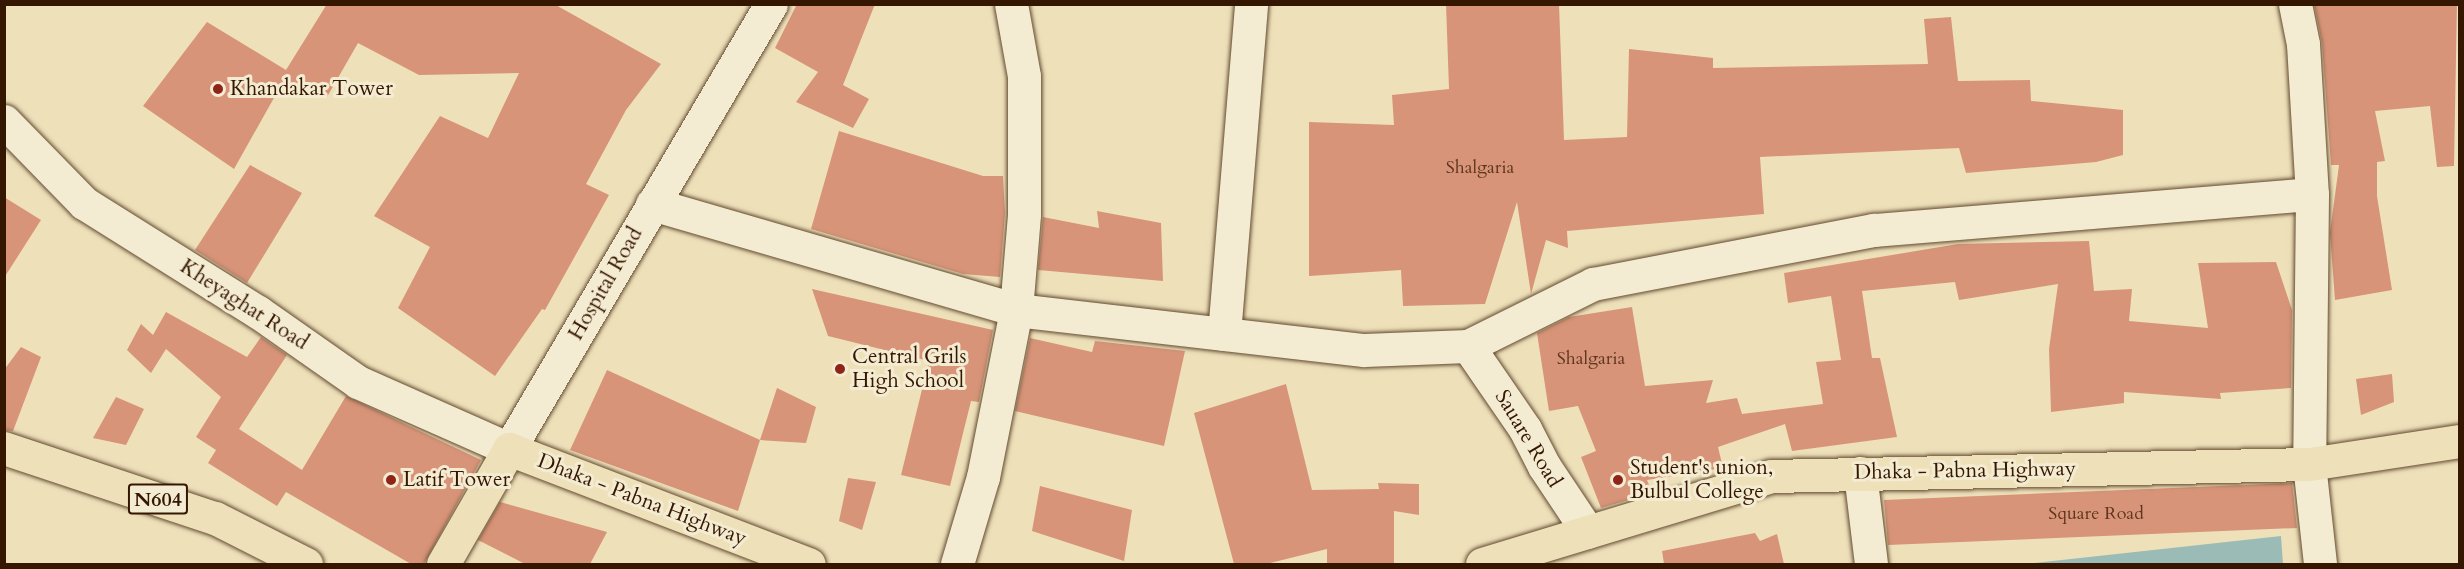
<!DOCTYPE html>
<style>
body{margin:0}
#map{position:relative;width:2464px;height:569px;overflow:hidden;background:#eee1ba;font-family:Cardo,serif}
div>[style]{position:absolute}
.water>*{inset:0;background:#9bbcb6}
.building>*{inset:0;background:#d79479}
.roads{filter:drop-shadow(0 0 2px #634a2f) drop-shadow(0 0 2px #634a2f)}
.minor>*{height:33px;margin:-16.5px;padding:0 16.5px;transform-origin:16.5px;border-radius:16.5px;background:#f4ecd2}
.secondary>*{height:33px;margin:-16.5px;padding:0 16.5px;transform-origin:16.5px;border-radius:16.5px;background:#f4ecd2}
.primary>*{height:33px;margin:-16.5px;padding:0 16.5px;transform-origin:16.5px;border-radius:16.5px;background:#eee1ba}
.trunk>*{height:33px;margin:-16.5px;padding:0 16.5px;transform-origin:16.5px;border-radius:16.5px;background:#eee1ba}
.dots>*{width:16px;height:16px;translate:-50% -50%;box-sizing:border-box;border:3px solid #f4ecd2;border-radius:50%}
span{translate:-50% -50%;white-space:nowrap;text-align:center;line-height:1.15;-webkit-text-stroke:6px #f4ecd2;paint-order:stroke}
.number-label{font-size:18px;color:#5e361f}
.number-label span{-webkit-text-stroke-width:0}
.shield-label span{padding:2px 4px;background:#f4ecd2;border:2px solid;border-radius:4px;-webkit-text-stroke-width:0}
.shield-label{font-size:20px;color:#351701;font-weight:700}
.poi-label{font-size:21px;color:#351701}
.left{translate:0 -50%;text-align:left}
.street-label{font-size:21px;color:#351701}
.frame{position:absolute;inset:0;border:6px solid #351701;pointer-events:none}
</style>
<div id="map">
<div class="water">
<i style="clip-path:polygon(2281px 536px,2283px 564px,2024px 564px)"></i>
</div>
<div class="building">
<i style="clip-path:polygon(327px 4px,554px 4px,661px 64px,626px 110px,586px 184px,609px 195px,545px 310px,542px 309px,495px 376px,398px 308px,430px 247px,374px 216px,440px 116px,488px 138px,519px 73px,419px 75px,358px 43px,327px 97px,284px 80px,234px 169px,143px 106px,207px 22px,286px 70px)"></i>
<i style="clip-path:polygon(797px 4px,875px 4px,843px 85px,869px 99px,853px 128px,796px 102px,818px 72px,775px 48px)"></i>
<i style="clip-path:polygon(1446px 4px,1559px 4px,1564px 140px,1627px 137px,1629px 49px,1713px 58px,1713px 68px,1928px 64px,1924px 19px,1951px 17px,1958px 81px,2030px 80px,2031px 101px,2123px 110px,2123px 155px,2096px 162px,1966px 173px,1959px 148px,1760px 157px,1764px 214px,1567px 231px,1568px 248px,1546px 240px,1531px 294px,1517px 202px,1485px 304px,1403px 306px,1401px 270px,1309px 276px,1309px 122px,1394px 125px,1392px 95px,1449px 89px)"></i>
<i style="clip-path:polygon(2314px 4px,2457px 4px,2454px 166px,2437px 167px,2430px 106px,2375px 111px,2385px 161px,2377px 162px,2377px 196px,2392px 290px,2335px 300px,2330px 233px,2339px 165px,2331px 165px,2322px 43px)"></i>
<i style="clip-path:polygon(839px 131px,983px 176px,1003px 176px,1005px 213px,1000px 277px,963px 274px,811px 229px)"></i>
<i style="clip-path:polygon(250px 165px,302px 193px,247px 283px,195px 250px)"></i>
<i style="clip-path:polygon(4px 197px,41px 220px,4px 278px)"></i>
<i style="clip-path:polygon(1097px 211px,1161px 223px,1163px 281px,1038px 270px,1043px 217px,1099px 228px)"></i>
<i style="clip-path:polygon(2089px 241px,2094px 291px,2132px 289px,2129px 321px,2208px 328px,2198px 263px,2276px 262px,2292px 310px,2291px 388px,2220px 393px,2221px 399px,2124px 392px,2124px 403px,2051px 412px,2049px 349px,2058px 284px,1959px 300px,1955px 282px,1862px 291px,1872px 358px,1880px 358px,1897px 437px,1792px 451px,1785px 424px,1718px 447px,1723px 468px,1647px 480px,1652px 493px,1601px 508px,1581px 457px,1596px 451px,1578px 406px,1549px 411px,1537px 333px,1569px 317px,1632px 307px,1645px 386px,1713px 380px,1706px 403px,1737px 398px,1742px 414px,1823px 404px,1816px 362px,1841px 360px,1831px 296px,1788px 303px,1784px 273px,1958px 244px)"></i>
<i style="clip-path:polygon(812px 289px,993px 330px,979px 402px,971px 401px,950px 486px,901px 475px,929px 361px,828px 336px)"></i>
<i style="clip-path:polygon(166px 312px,247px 357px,261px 337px,287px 355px,239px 429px,302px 470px,346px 396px,481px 460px,424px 564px,411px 564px,286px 492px,277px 506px,208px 463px,216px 450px,196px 437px,221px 397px,166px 349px,151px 373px,127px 350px,141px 324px,153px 335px)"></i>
<i style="clip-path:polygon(1030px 338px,1092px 352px,1095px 341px,1185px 351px,1164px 446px,1015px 411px)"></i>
<i style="clip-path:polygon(21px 347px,41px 357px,13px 431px,4px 430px,4px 370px)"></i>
<i style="clip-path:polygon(607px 370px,760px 440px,738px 511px,570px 450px)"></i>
<i style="clip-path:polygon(2392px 374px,2394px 402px,2361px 415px,2356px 379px)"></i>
<i style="clip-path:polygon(1286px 384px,1312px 490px,1379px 489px,1378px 483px,1419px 484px,1419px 515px,1394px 511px,1394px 564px,1327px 564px,1327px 549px,1266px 564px,1234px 564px,1194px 413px)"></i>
<i style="clip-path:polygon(777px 388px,816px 407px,806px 443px,760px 440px)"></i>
<i style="clip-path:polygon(116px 397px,144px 409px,126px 445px,93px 438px)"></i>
<i style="clip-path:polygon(848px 478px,876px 482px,862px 530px,839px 521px)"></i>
<i style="clip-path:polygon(2292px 483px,2297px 528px,1888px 545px,1884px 500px)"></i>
<i style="clip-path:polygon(1040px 486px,1132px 510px,1124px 561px,1032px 531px)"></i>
<i style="clip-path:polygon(500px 502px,607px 532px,590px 564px,525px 564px,478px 540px)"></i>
<i style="clip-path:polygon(1755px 533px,1760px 541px,1777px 534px,1784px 564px,1664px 564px,1662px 551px)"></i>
</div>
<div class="roads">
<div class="minor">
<i style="left:2295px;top:4px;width:41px;rotate:78.7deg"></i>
<i style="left:2303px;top:44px;width:150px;rotate:86.6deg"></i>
<i style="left:2312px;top:194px;width:270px;rotate:90.6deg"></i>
<i style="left:2309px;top:464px;width:101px;rotate:83.7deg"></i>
<i style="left:4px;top:121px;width:115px;rotate:45.7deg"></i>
<i style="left:84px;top:203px;width:205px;rotate:32.1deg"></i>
<i style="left:258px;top:312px;width:122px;rotate:35deg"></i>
<i style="left:358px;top:382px;width:165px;rotate:23.9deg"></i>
<i style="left:652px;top:204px;width:379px;rotate:16.2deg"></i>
<i style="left:1016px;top:310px;width:350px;rotate:6.6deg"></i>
<i style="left:1364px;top:350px;width:104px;rotate:-2.2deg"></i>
<i style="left:1468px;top:346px;width:140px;rotate:-26.4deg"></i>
<i style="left:1593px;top:284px;width:286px;rotate:-10.9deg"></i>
<i style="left:1874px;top:230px;width:439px;rotate:-4.7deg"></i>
<i style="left:1224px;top:334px;width:331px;rotate:-85.3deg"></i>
<i style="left:1468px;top:346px;width:101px;rotate:55.5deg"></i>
<i style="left:1525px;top:429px;width:42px;rotate:62.8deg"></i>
<i style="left:1544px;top:466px;width:79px;rotate:56.3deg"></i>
<i style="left:1860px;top:473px;width:92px;rotate:83.1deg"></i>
<i style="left:957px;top:564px;width:91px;rotate:-73.4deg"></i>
<i style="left:983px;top:477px;width:170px;rotate:-78.8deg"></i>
<i style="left:1016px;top:310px;width:96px;rotate:-85.2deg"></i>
<i style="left:1024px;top:214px;width:138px;rotate:-90deg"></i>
<i style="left:1024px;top:76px;width:73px;rotate:-100.2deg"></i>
</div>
<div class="secondary">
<i style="left:509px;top:449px;width:516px;rotate:-59.51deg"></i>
</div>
<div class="primary">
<i style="left:443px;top:564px;width:133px;rotate:-60.1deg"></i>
<i style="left:509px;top:449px;width:321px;rotate:21deg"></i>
<i style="left:1482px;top:564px;width:302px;rotate:-16.9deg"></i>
<i style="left:1771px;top:476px;width:538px;rotate:-1.28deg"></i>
<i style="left:2309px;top:464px;width:153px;rotate:-8.7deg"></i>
</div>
<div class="trunk">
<i style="left:4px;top:448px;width:222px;rotate:18.4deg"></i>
<i style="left:215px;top:518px;width:102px;rotate:26.8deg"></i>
</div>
</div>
<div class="dots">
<i style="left:218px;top:89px;background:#8f2418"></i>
<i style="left:840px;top:369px;background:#8f2418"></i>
<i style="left:391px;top:480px;background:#8f2418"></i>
<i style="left:1618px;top:480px;background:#8f2418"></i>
</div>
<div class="number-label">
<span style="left:1480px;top:168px">Shalgaria</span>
<span style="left:1591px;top:359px">Shalgaria</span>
<span style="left:2096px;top:514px">Square Road</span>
</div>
<div class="shield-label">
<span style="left:158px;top:499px">N604</span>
</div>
<div class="poi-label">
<span class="left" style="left:230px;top:89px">Khandakar Tower</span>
<span class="left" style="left:852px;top:369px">Central Grils<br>High School</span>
<span class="left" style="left:1630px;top:480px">Student's union,<br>Bulbul College</span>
<span class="left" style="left:403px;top:480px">Latif Tower</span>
</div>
<div class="street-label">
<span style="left:606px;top:284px;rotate:-60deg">Hospital Road</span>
<span style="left:244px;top:305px;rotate:33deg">Kheyaghat Road</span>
<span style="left:1528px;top:439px;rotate:59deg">Sauare Road</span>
<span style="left:1965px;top:471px;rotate:-1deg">Dhaka - Pabna Highway</span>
<span style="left:642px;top:500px;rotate:21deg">Dhaka - Pabna Highway</span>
</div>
<div class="frame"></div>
</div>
